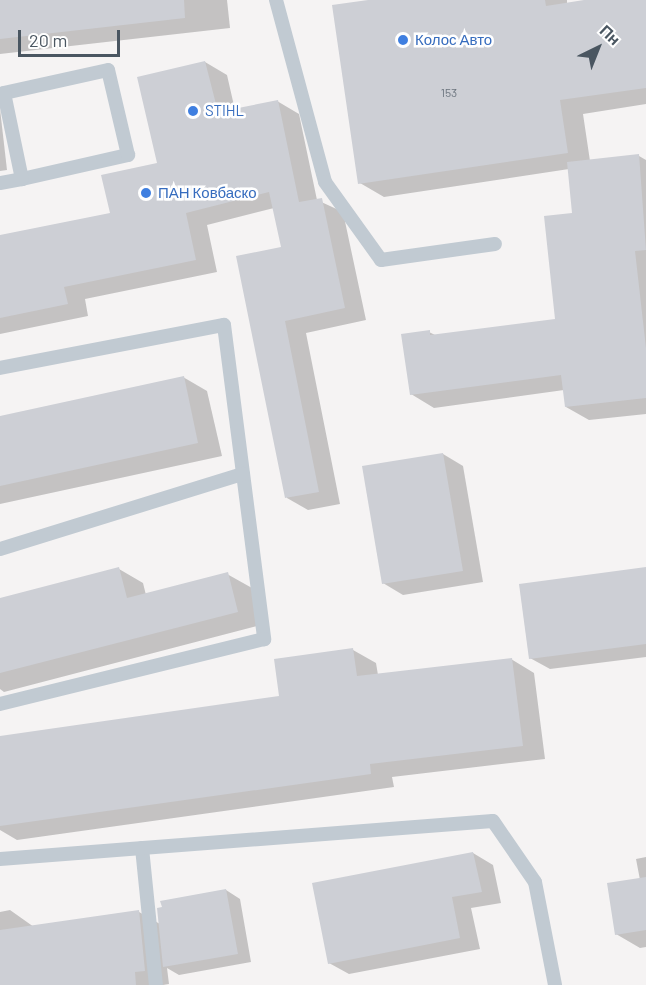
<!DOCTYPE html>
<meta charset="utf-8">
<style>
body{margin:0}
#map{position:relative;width:646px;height:985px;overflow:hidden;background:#f5f3f3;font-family:Barlow,sans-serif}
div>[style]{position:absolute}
.shadow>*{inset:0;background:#0003}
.building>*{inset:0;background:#cdcfd5}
.service>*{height:14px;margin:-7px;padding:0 7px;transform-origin:7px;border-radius:7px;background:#c1cad2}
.dots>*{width:16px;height:16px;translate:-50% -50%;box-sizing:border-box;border:3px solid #fff;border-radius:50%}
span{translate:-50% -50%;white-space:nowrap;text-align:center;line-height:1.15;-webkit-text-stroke:5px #fff;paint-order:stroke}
.number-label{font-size:12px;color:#6b747e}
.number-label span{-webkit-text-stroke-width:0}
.shop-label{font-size:15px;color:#366cbe}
.left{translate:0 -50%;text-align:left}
.north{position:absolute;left:568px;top:18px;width:60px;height:60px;-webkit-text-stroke:4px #fff;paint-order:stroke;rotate:43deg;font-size:16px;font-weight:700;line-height:24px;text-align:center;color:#4a5661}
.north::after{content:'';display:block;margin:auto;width:21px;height:27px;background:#4a5661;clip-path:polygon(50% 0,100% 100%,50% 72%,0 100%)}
.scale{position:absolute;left:18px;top:30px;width:102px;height:27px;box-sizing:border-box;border:3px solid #4a5661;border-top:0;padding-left:8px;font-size:18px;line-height:21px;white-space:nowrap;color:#4a5661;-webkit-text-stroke:4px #fff;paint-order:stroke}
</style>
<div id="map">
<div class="shadow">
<i style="clip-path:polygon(0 0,227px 0,230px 28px,0 54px)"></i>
<i style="clip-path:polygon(378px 0,567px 0,567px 4px,646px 0,646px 104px,583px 114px,590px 161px,639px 156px,646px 160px,646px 414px,589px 420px,566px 407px,564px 390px,434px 408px,411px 394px,429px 332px,437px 336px,557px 320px,574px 215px,569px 169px,384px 197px,360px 183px)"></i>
<i style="clip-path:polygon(205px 62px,227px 75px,235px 110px,277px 101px,299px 114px,317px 200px,343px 212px,366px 320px,306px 333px,340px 504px,308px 510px,287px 498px,283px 248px,274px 208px,207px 225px,217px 272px,85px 299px,88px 316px,0 334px,0 237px,112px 214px,159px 164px)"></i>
<i style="clip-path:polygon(0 109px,7px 170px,0 171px)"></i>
<i style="clip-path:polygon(183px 377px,207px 391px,222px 456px,0 504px,0 417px)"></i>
<i style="clip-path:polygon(443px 454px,463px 466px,483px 582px,403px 595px,383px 583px)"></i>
<i style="clip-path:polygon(119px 569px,143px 583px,146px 595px,227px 574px,252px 588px,261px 625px,4px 692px,0 689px,0 599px)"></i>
<i style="clip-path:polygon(646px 569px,646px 657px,550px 669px,530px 658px)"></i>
<i style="clip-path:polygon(353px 650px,376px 663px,378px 675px,511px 659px,534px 673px,545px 759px,392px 777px,394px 787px,17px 840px,0 830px,0 737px,281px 697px)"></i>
<i style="clip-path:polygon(473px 853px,493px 865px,501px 903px,471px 908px,480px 949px,349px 974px,329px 963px)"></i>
<i style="clip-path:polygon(646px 857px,646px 947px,640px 948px,616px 934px,640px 880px,636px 859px)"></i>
<i style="clip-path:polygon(226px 890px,240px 899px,251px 962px,179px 975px,167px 968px,169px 984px,163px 985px,0 985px,0 912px,10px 910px,34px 927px,139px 912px,160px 924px)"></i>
</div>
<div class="building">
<i style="clip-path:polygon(0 0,184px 0,185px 18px,0 39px)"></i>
<i style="clip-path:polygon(368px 0,545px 0,546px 6px,584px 0,646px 0,646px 88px,560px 100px,568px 153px,358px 184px,332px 5px)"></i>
<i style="clip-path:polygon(205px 61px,218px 112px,278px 100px,299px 202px,322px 198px,345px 308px,285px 321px,319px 492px,285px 498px,236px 256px,281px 247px,269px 192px,186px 213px,196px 260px,64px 287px,68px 304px,0 318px,0 235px,110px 213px,101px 175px,157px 163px,137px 77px)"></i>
<i style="clip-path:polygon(639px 154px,646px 250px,635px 251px,646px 348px,646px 398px,565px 407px,561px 375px,410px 395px,401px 334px,430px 330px,430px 335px,555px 319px,544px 216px,572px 213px,567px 162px)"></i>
<i style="clip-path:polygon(184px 376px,198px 443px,0 486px,0 416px)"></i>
<i style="clip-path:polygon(443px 453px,463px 571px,382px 584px,362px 466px)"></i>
<i style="clip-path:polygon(119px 567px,127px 598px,228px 572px,238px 612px,0 673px,0 598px)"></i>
<i style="clip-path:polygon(646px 567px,646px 644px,529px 659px,519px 584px)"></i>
<i style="clip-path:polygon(353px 648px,357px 676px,512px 658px,523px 746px,370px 764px,371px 774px,0 826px,0 736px,279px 696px,274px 659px)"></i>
<i style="clip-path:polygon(473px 852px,482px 892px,452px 897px,460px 938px,328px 964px,312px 883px)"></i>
<i style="clip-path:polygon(646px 877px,646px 930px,615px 935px,607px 883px)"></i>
<i style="clip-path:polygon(226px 889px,238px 954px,163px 967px,157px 908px,162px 907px,160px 901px)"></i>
<i style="clip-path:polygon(139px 910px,145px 971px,135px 972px,136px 985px,0 985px,0 930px)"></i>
</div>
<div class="service">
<i style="left:276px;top:0;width:188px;rotate:74.9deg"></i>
<i style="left:325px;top:182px;width:96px;rotate:54.3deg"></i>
<i style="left:381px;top:260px;width:115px;rotate:-8deg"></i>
<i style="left:0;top:183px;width:22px;rotate:-10deg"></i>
<i style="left:22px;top:179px;width:109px;rotate:-12.8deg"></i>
<i style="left:128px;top:155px;width:87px;rotate:-103.2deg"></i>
<i style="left:108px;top:70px;width:107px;rotate:167.5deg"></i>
<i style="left:4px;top:93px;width:88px;rotate:78.2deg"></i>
<i style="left:0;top:368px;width:228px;rotate:-10.9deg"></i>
<i style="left:224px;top:325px;width:317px;rotate:82.7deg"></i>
<i style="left:264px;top:639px;width:272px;rotate:166.2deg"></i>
<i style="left:0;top:549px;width:254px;rotate:-17.2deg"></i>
<i style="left:142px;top:848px;width:138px;rotate:84.2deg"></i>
<i style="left:0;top:859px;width:494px;rotate:-4.4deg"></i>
<i style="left:493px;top:821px;width:74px;rotate:55.5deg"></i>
<i style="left:535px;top:882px;width:105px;rotate:79deg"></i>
</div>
<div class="dots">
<i style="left:403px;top:40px;background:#3f7fe0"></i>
<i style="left:193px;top:111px;background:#3f7fe0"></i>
<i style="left:146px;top:193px;background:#3f7fe0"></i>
</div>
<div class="number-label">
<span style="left:449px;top:93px">153</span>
</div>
<div class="shop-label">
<span class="left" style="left:415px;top:40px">Колос Авто</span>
<span class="left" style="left:205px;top:111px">STIHL</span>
<span class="left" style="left:158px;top:193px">ПАН Ковбаско</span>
</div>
<div class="north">Пн</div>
<div class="scale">20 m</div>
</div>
